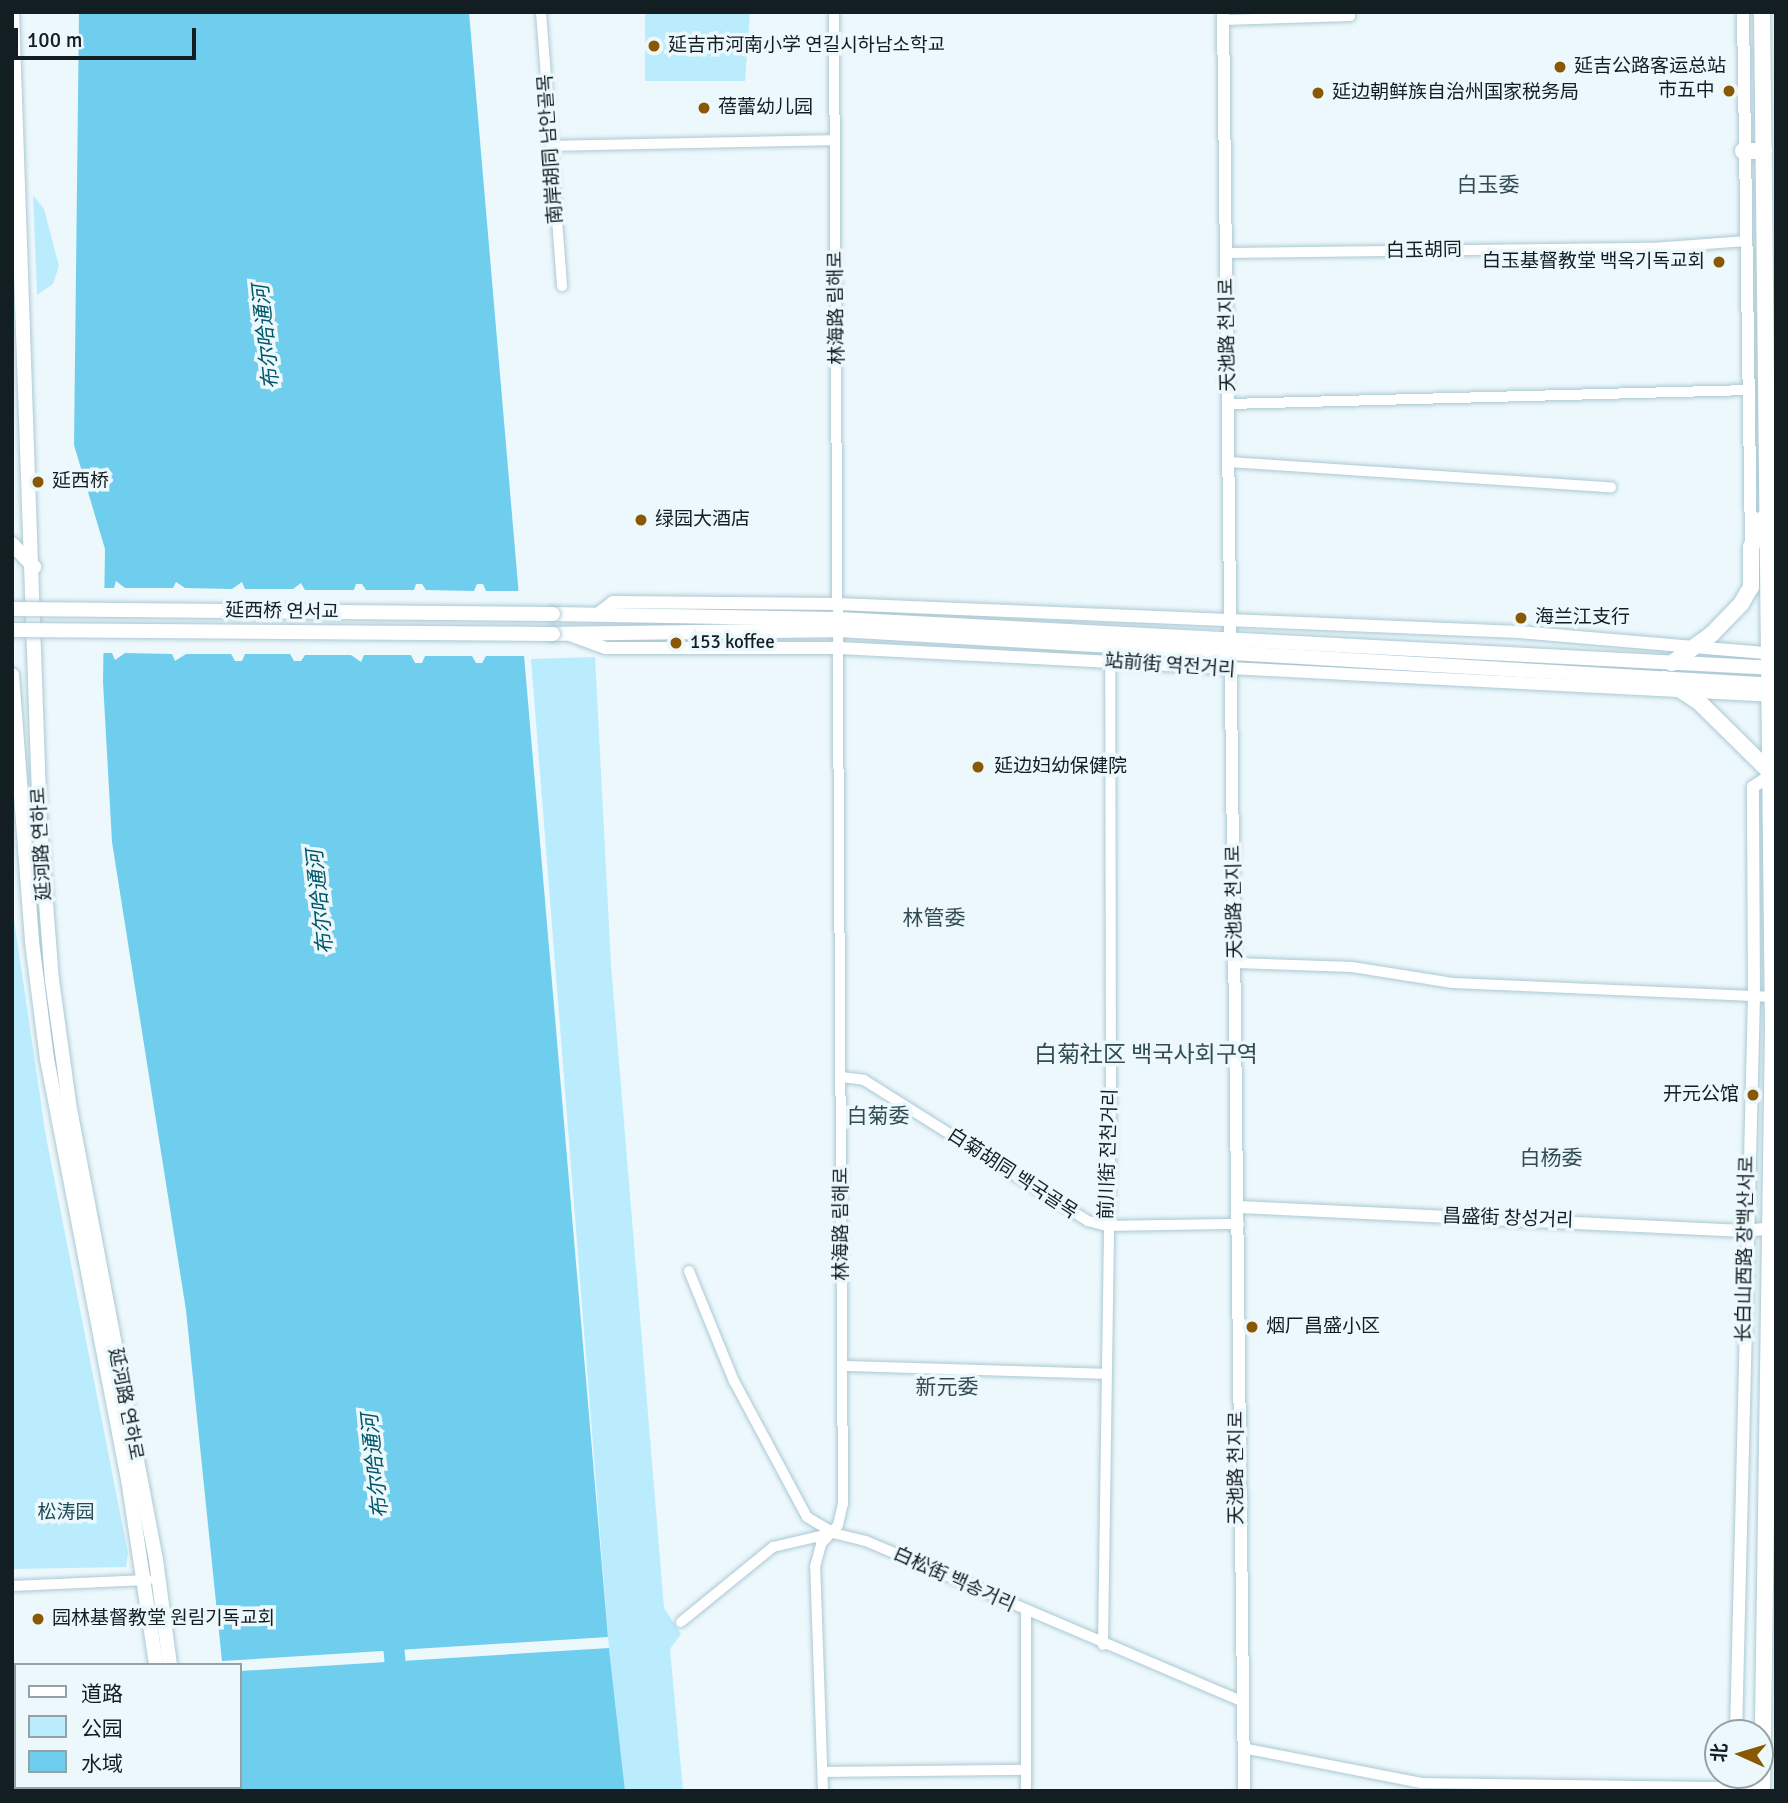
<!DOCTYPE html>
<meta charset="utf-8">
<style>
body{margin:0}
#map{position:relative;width:1788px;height:1803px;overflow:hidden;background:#ecf8fc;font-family:Signika,"Noto Sans SC","Noto Sans KR",sans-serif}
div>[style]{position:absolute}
.green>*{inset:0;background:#bbecfd}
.water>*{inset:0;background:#6fceed}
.pier>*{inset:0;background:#ecf8fc}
.river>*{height:21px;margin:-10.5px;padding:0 10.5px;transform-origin:10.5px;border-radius:10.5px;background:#6fceed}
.roads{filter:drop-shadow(0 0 2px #abc9d3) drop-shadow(0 0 2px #abc9d3)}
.minor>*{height:10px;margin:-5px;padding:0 5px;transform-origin:5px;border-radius:5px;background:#fff}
.tertiary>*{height:12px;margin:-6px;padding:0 6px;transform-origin:6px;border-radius:6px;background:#fff}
.secondary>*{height:14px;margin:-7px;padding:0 7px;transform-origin:7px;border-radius:7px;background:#fff}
.primary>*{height:16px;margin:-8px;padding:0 8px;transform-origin:8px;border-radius:8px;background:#fff}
.bridges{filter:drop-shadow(0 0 2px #abc9d3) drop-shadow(0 0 2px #abc9d3)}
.secondary-bridge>*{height:14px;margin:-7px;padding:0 7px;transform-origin:7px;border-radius:7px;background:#fff}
.dots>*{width:19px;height:19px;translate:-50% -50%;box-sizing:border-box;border:4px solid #ecf8fc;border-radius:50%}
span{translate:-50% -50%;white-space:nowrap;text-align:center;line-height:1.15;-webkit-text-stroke:7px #ecf8fc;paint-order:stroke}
.poi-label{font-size:19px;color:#131e22}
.left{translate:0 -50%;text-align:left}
.right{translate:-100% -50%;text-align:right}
.street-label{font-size:19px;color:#131e22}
.park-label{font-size:19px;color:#204b58}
.neighbourhood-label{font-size:21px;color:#324c54}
.water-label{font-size:21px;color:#00576b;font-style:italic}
.quarter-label{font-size:23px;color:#324c54}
.frame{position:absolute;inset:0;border:14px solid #131e22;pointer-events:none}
.legend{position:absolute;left:14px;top:1663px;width:228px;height:126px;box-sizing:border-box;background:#ecf8fc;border:2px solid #95a1a5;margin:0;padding:9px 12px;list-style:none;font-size:21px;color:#131e22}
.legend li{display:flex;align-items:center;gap:14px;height:35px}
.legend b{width:35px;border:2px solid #95a1a5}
.north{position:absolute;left:1704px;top:1719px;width:70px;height:70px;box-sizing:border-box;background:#ecf8fc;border:2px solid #95a1a5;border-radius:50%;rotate:274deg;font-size:19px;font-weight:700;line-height:28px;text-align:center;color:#131e22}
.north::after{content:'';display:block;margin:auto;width:24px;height:32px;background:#8a5802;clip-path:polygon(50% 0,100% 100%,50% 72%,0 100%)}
.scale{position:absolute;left:14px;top:28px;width:182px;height:32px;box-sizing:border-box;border:4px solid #131e22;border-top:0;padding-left:9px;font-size:21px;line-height:24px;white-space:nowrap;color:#131e22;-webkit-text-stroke:5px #ecf8fc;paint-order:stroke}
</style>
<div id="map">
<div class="green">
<i style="clip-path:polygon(645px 12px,750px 12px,745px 81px,645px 81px)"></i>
<i style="clip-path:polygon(33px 195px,44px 209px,59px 266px,53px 284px,37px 295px)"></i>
<i style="clip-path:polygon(595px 657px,611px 965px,664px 1608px,681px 1634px,670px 1649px,683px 1791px,625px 1791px,609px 1648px,531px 659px)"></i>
<i style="clip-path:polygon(12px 906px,46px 1137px,128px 1553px,126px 1567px,12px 1569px)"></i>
</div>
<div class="water">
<i style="clip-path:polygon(79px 12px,469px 12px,608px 1637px,222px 1661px,186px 1310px,112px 842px,103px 682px,105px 549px,74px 445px)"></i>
<i style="clip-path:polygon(609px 1648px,625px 1791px,230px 1791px,240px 1787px,240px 1671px)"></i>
</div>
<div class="pier">
<i style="clip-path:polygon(116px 581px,125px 588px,173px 588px,176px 582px,185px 588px,232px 589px,242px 582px,245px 589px,293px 589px,301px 583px,305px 590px,354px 590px,356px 584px,362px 584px,366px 590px,414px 590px,416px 584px,422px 584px,426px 590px,474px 591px,477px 584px,483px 584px,486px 591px,523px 591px,528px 656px,486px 656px,482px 663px,476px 663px,472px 656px,425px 656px,422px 663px,415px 663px,411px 655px,364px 655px,361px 662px,351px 655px,305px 655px,301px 661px,294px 661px,290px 654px,245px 654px,242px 661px,235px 661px,231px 654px,186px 654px,175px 661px,172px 654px,125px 653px,115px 660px,112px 653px,100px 653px,101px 588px,114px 588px)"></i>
</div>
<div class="river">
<i style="left:391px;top:1622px;width:66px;rotate:84.8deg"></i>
</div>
<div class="roads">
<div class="minor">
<i style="left:541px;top:12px;width:275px;rotate:85.6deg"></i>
<i style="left:1224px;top:20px;width:126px;rotate:-1.8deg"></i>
<i style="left:1350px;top:16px;width:4px;rotate:-90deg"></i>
<i style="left:551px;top:146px;width:284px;rotate:-1.2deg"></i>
<i style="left:1227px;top:253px;width:425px;rotate:-0.7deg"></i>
<i style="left:1652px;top:248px;width:95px;rotate:-4.2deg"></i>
<i style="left:1229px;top:404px;width:521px;rotate:-1.54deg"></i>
<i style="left:1230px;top:462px;width:382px;rotate:3.8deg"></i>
<i style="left:1236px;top:963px;width:116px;rotate:2deg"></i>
<i style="left:1352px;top:967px;width:102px;rotate:9deg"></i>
<i style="left:1453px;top:983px;width:320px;rotate:2.5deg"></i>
<i style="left:841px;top:1077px;width:23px;rotate:7deg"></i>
<i style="left:864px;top:1080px;width:265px;rotate:32.2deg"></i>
<i style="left:1088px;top:1221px;width:20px;rotate:15deg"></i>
<i style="left:1107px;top:1226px;width:132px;rotate:-0.9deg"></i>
<i style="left:689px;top:1271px;width:119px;rotate:67.8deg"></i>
<i style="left:734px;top:1381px;width:154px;rotate:61.8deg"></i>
<i style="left:807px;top:1517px;width:27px;rotate:31deg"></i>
<i style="left:844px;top:1366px;width:262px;rotate:1.7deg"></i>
<i style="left:12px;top:1586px;width:136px;rotate:-2.5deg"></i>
<i style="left:681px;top:1622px;width:119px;rotate:-39.2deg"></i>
<i style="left:773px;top:1547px;width:62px;rotate:-13.1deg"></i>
<i style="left:833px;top:1533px;width:34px;rotate:14deg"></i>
<i style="left:866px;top:1541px;width:409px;rotate:23.1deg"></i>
<i style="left:1103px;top:1645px;width:550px;rotate:-89.17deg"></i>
<i style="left:1111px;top:1095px;width:433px;rotate:-90.1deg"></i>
<i style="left:1243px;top:1748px;width:182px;rotate:11.1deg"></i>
<i style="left:1422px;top:1783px;width:340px;rotate:0.8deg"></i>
<i style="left:823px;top:1772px;width:203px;rotate:-0.6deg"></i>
<i style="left:823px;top:1791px;width:224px;rotate:-92deg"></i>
<i style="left:815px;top:1567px;width:24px;rotate:-75deg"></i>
<i style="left:821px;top:1544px;width:25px;rotate:-48deg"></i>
<i style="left:838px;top:1525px;width:22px;rotate:-77deg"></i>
<i style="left:843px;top:1504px;width:1492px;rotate:-90.35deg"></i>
<i style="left:1026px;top:1791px;width:179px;rotate:-90deg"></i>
</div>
<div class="tertiary">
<i style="left:1223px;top:12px;width:1779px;rotate:89.32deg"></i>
<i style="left:1743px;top:12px;width:532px;rotate:89.14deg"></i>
<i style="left:596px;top:615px;width:21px;rotate:-37deg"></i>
<i style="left:613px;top:602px;width:225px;rotate:0.5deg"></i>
<i style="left:838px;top:604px;width:682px;rotate:2.35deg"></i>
<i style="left:1519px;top:632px;width:258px;rotate:4.9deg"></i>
<i style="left:570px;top:635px;width:38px;rotate:20deg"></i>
<i style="left:606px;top:648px;width:233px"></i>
<i style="left:839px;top:648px;width:938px;rotate:2.93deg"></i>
<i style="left:1239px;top:1207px;width:507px;rotate:2.72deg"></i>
<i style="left:1745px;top:1231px;width:31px;rotate:-6deg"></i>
<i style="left:1736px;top:1733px;width:738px;rotate:-88.6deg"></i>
<i style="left:1754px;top:995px;width:208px;rotate:-90.3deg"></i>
<i style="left:1753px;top:787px;width:23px;rotate:-34deg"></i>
<i style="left:1735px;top:1791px;width:16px;rotate:-86deg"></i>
</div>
<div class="secondary">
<i style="left:12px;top:12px;width:813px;rotate:88.03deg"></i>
<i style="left:40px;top:825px;width:155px;rotate:85.6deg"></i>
<i style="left:52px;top:980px;width:130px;rotate:82.1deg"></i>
<i style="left:70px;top:1109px;width:459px;rotate:79.2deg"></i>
<i style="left:156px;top:1560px;width:106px;rotate:82.4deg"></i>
<i style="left:12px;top:544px;width:32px;rotate:46deg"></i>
<i style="left:553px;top:614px;width:285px;rotate:1deg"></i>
<i style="left:838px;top:619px;width:939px;rotate:2.99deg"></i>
<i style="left:553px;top:634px;width:286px;rotate:-0.8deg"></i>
<i style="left:839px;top:630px;width:939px;rotate:3.36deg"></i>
<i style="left:12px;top:675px;width:268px;rotate:85.7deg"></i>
<i style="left:32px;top:942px;width:118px;rotate:82.7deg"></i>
<i style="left:47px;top:1059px;width:428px;rotate:79.1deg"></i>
<i style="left:128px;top:1479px;width:188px;rotate:81.4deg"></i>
<i style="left:167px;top:1787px;width:4px;rotate:76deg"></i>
<i style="left:178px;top:1787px;width:4px;rotate:90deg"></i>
</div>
<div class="primary">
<i style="left:1762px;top:12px;width:1014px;rotate:89.38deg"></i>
<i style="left:1773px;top:1026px;width:765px;rotate:90.82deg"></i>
<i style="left:1743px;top:151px;width:21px"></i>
<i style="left:1672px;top:663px;width:49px;rotate:-35.9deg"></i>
<i style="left:1712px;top:634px;width:42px;rotate:-46deg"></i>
<i style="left:1741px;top:604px;width:20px;rotate:-60deg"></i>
<i style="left:1751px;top:587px;width:40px;rotate:-90deg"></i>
<i style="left:1751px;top:547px;width:32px;rotate:-66deg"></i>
<i style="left:1664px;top:679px;width:42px;rotate:33.3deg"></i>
<i style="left:1699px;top:702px;width:103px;rotate:44.6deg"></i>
</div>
</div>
<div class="bridges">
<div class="secondary-bridge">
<i style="left:12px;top:609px;width:541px;rotate:0.53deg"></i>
<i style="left:12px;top:630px;width:541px;rotate:0.42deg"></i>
</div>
</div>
<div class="dots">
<i style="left:654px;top:46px;background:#8a5802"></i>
<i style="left:1560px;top:67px;background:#8a5802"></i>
<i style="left:1729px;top:91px;background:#8a5802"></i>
<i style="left:1318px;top:93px;background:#8a5802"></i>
<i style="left:704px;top:108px;background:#8a5802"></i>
<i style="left:1719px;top:262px;background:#8a5802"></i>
<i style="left:38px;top:482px;background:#8a5802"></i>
<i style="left:641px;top:520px;background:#8a5802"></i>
<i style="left:1521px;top:618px;background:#8a5802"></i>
<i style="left:676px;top:643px;background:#8a5802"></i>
<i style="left:978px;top:767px;background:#8a5802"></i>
<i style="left:1753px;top:1095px;background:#8a5802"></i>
<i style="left:1252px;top:1327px;background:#8a5802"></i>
<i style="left:38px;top:1619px;background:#8a5802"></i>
</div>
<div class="poi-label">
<span class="left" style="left:668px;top:46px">延吉市河南小学 연길시하남소학교</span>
<span class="left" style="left:1574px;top:67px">延吉公路客运总站</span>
<span class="right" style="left:1715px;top:91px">市五中</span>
<span class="left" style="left:1332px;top:93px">延边朝鲜族自治州国家税务局</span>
<span class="left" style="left:718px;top:108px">蓓蕾幼儿园</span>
<span class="right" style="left:1705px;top:262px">白玉基督教堂 백옥기독교회</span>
<span class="left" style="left:52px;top:482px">延西桥</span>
<span class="left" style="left:655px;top:520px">绿园大酒店</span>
<span class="left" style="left:1535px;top:618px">海兰江支行</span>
<span class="left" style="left:690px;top:643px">153 koffee</span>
<span class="left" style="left:994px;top:767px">延边妇幼保健院</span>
<span class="right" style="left:1739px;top:1095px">开元公馆</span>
<span class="left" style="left:1266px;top:1327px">烟厂昌盛小区</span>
<span class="left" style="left:52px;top:1619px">园林基督教堂 원림기독교회</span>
</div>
<div class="street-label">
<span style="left:551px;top:149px;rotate:-94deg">南岸胡同 남안골목</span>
<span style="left:1424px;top:251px;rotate:-1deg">白玉胡同</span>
<span style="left:837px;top:308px;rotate:-91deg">林海路 림해로</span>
<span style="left:1228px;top:335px;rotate:-91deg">天池路 천지로</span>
<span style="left:282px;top:612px;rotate:1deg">延西桥 연서교</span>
<span style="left:1170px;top:666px;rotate:4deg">站前街 역전거리</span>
<span style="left:42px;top:844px;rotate:-93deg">延河路 연하로</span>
<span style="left:1235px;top:902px;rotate:-91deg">天池路 천지로</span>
<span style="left:1109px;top:1154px;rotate:-88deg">前川街 전천거리</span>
<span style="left:1012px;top:1174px;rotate:33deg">白菊胡同 백국골목</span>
<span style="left:1508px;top:1219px;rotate:2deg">昌盛街 창성거리</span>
<span style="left:842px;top:1224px;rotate:-90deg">林海路 림해로</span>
<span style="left:1746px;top:1249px;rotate:-89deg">长白山西路 장백산서로</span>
<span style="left:125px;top:1404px;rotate:79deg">延河路 연하로</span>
<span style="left:1237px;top:1468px;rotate:-90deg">天池路 천지로</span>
<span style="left:954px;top:1580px;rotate:24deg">白松街 백송거리</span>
</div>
<div class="park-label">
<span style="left:66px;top:1513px">松涛园</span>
</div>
<div class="neighbourhood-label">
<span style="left:1488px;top:185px">白玉委</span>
<span style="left:934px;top:918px">林管委</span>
<span style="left:878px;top:1116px">白菊委</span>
<span style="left:1551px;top:1158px">白杨委</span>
<span style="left:947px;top:1387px">新元委</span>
</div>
<div class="water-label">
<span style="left:266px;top:337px;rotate:-96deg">布尔哈通河</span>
<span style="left:320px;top:902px;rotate:-96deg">布尔哈通河</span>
<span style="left:375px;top:1466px;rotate:-96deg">布尔哈通河</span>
</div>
<div class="quarter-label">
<span style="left:1146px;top:1055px">白菊社区 백국사회구역</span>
</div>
<div class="frame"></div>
<ul class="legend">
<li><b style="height:9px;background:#fff"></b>道路</li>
<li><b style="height:19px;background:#bbecfd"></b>公园</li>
<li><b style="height:19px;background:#6fceed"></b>水域</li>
</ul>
<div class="north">北</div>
<div class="scale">100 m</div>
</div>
